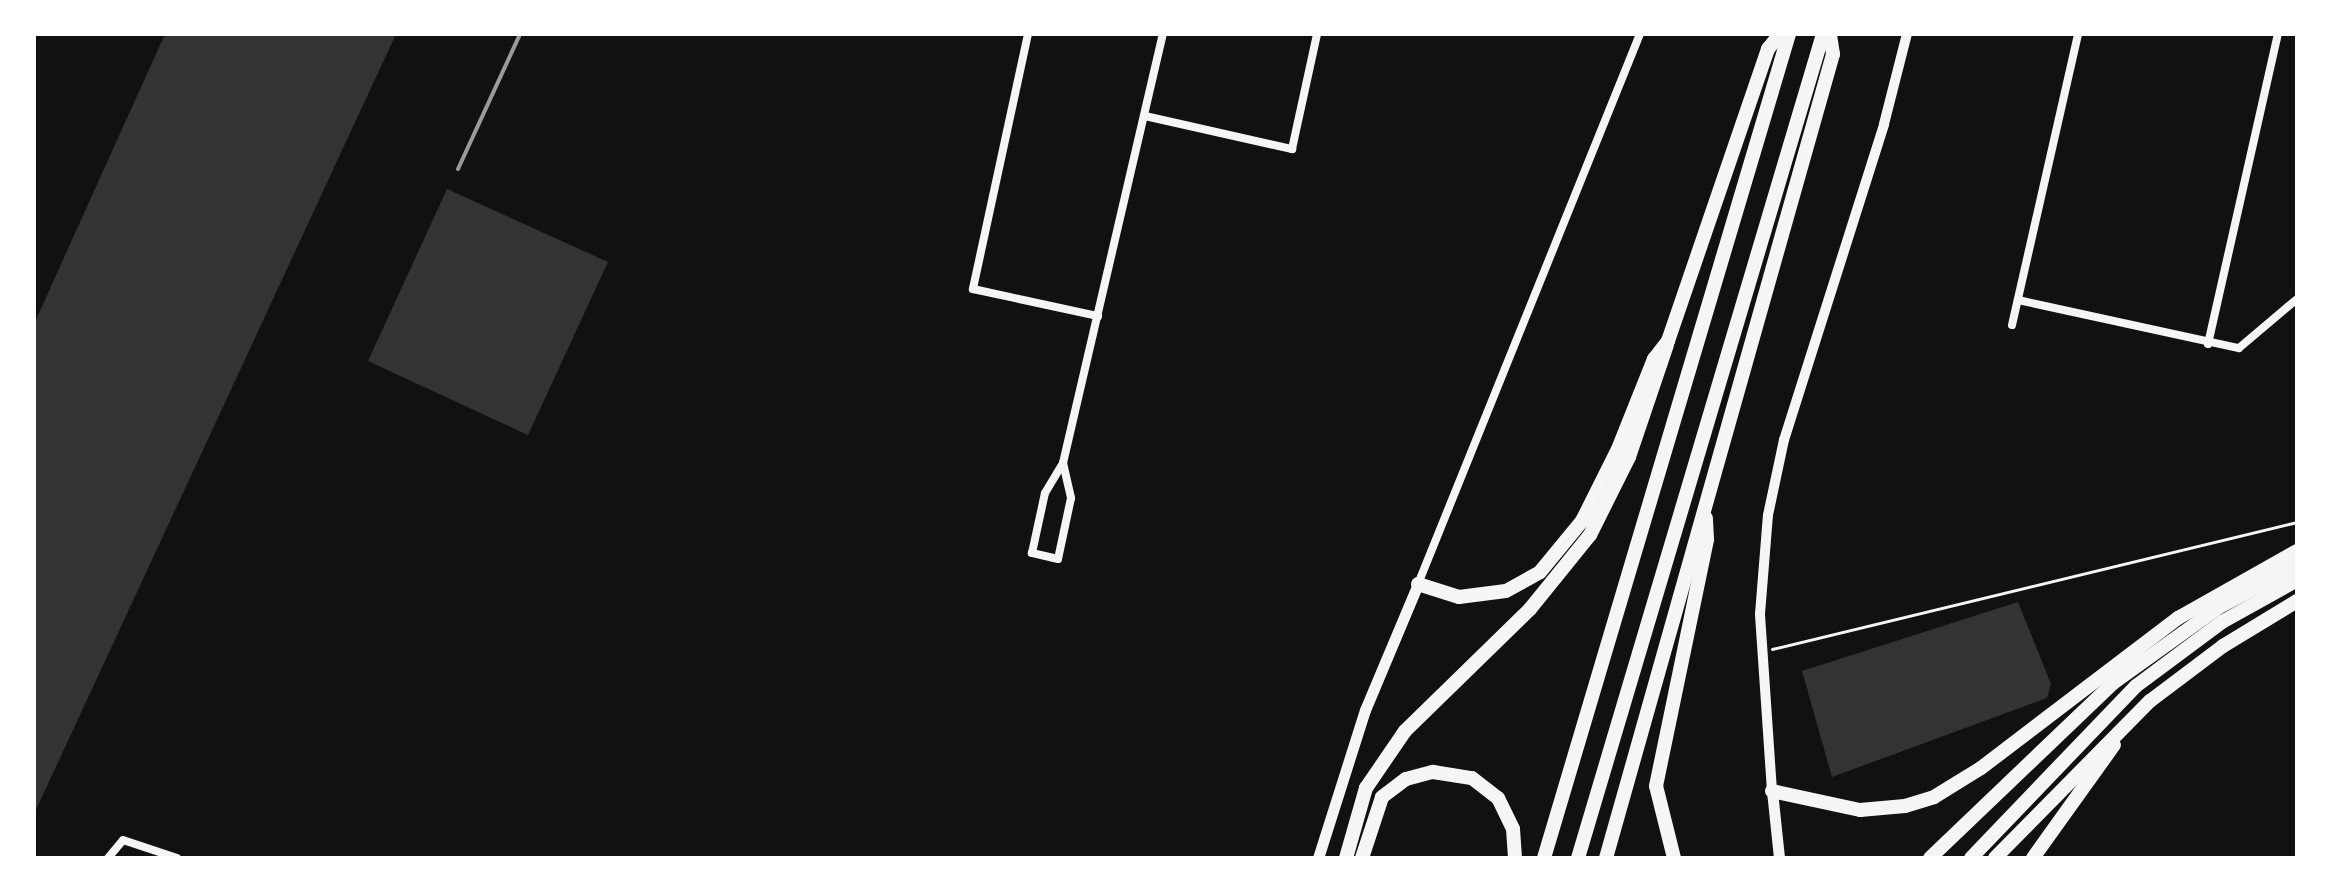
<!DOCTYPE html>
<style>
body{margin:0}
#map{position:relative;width:2331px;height:892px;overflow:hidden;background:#111;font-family:Roboto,sans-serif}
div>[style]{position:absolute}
.water>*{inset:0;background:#333}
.path>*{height:3px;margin:-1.5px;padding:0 1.5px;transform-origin:1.5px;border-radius:1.5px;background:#f5f5f5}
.minor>*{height:8px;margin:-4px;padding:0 4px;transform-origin:4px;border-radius:4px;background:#f5f5f5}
.tertiary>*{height:10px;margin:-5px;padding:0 5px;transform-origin:5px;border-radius:5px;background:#f5f5f5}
.secondary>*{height:11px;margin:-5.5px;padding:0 5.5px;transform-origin:5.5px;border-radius:5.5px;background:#f5f5f5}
.trunk>*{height:14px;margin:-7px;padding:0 7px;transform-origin:7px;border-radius:7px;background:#f5f5f5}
.motorway>*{height:14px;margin:-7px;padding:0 7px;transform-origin:7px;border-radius:7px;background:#f5f5f5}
.rail>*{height:4px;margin:-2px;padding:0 2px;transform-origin:2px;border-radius:2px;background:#9a9a9a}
span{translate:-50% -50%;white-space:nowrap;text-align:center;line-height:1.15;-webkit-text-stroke:6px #fff;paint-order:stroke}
.frame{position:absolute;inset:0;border:36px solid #fff;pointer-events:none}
</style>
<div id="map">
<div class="water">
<i style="clip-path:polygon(165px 34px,396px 34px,34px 814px,34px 324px)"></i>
<i style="clip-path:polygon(447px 189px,608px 262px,528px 435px,368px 361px)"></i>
<i style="clip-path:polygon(2018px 602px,2051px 684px,2047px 698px,1832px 777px,1802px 671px)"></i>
</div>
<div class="path">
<i style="left:1772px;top:649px;width:540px;rotate:-13.6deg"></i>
</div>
<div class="minor">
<i style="left:1028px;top:34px;width:261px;rotate:102.2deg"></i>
<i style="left:973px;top:289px;width:128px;rotate:12.2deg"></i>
<i style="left:1145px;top:116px;width:151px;rotate:12.7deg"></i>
<i style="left:1292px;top:149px;width:118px;rotate:-77.7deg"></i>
<i style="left:2018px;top:300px;width:226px;rotate:12.3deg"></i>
<i style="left:2239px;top:348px;width:76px;rotate:-40.2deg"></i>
<i style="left:2012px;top:325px;width:298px;rotate:-77.2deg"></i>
<i style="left:2208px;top:344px;width:318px;rotate:-77.3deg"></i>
<i style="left:1063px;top:463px;width:36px;rotate:77deg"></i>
<i style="left:1071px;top:498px;width:62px;rotate:102deg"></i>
<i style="left:1058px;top:559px;width:27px;rotate:-167deg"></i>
<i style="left:1032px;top:553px;width:61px;rotate:-77.8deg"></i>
<i style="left:1045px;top:493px;width:35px;rotate:-59deg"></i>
<i style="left:1063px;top:463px;width:441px;rotate:-76.9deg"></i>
<i style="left:1418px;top:584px;width:593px;rotate:-68.02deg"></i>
<i style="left:108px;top:858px;width:23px;rotate:-50deg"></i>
<i style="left:123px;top:840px;width:57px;rotate:18.4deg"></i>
</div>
<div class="tertiary">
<i style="left:1772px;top:791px;width:177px;rotate:-93.9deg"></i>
<i style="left:1760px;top:614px;width:99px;rotate:-85.4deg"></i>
<i style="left:1768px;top:515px;width:77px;rotate:-78deg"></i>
<i style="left:1784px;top:440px;width:331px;rotate:-72.4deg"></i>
<i style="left:1884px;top:124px;width:93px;rotate:-75.7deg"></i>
</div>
<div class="secondary">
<i style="left:1772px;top:791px;width:67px;rotate:84deg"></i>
<i style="left:1318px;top:858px;width:155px;rotate:-72.4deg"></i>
<i style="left:1365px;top:710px;width:137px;rotate:-67.2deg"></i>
</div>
<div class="trunk">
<i style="left:1772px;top:791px;width:90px;rotate:12.2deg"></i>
<i style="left:1860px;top:810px;width:45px;rotate:-5.1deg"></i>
<i style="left:1905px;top:806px;width:30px;rotate:-17deg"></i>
<i style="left:1934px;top:797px;width:55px;rotate:-31.7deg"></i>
<i style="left:1981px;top:768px;width:248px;rotate:-37.3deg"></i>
<i style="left:2178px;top:618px;width:137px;rotate:-29.4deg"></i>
<i style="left:1346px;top:858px;width:73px;rotate:-74.1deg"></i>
<i style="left:1366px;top:788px;width:69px;rotate:-55.6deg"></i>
<i style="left:1405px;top:731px;width:175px;rotate:-44.3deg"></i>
<i style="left:1530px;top:609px;width:95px;rotate:-51deg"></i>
<i style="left:1590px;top:535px;width:87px;rotate:-63.4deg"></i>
<i style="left:1629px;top:457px;width:118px;rotate:-71.3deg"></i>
<i style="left:1362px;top:858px;width:64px;rotate:-71.8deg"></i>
<i style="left:1382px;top:797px;width:30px;rotate:-37deg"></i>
<i style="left:1406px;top:779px;width:28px;rotate:-15deg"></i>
<i style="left:1433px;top:772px;width:39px;rotate:9deg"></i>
<i style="left:1472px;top:778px;width:33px;rotate:38deg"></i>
<i style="left:1498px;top:798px;width:34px;rotate:64deg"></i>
<i style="left:1513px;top:829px;width:29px;rotate:86deg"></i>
<i style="left:1674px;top:858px;width:74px;rotate:-104deg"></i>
<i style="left:1656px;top:786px;width:252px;rotate:-78.3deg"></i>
<i style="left:1707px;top:539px;width:21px;rotate:-93deg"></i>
<i style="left:1930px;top:858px;width:253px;rotate:-43.7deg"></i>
<i style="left:2113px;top:683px;width:130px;rotate:-35.6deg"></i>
<i style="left:2219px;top:607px;width:88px;rotate:-27.7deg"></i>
<i style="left:1971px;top:858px;width:238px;rotate:-46.2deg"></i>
<i style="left:2136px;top:686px;width:107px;rotate:-36.7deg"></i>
<i style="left:2222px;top:622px;width:86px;rotate:-29.2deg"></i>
<i style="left:1995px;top:858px;width:221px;rotate:-45.4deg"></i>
<i style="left:2150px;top:701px;width:91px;rotate:-37deg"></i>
<i style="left:2223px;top:646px;width:87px;rotate:-31.3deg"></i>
<i style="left:2033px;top:858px;width:139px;rotate:-54.4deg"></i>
</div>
<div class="motorway">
<i style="left:1418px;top:584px;width:43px;rotate:17.6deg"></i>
<i style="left:1459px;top:597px;width:47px;rotate:-7.3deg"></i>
<i style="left:1506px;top:591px;width:39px;rotate:-29deg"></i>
<i style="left:1540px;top:572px;width:66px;rotate:-50.5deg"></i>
<i style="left:1582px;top:521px;width:80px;rotate:-63.4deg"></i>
<i style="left:1618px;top:449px;width:97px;rotate:-68.2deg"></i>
<i style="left:1654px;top:359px;width:23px;rotate:-52deg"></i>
<i style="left:1668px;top:341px;width:309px;rotate:-71.1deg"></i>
<i style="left:1768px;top:49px;width:19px;rotate:-51deg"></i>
<i style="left:1544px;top:858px;width:860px;rotate:-73.44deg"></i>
<i style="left:1578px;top:858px;width:860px;rotate:-73.44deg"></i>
<i style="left:1606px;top:858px;width:835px;rotate:-74.23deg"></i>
<i style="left:1833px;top:54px;width:20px;rotate:-99deg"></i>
</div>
<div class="rail">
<i style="left:458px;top:169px;width:149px;rotate:-65.3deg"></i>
</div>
<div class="frame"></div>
</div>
